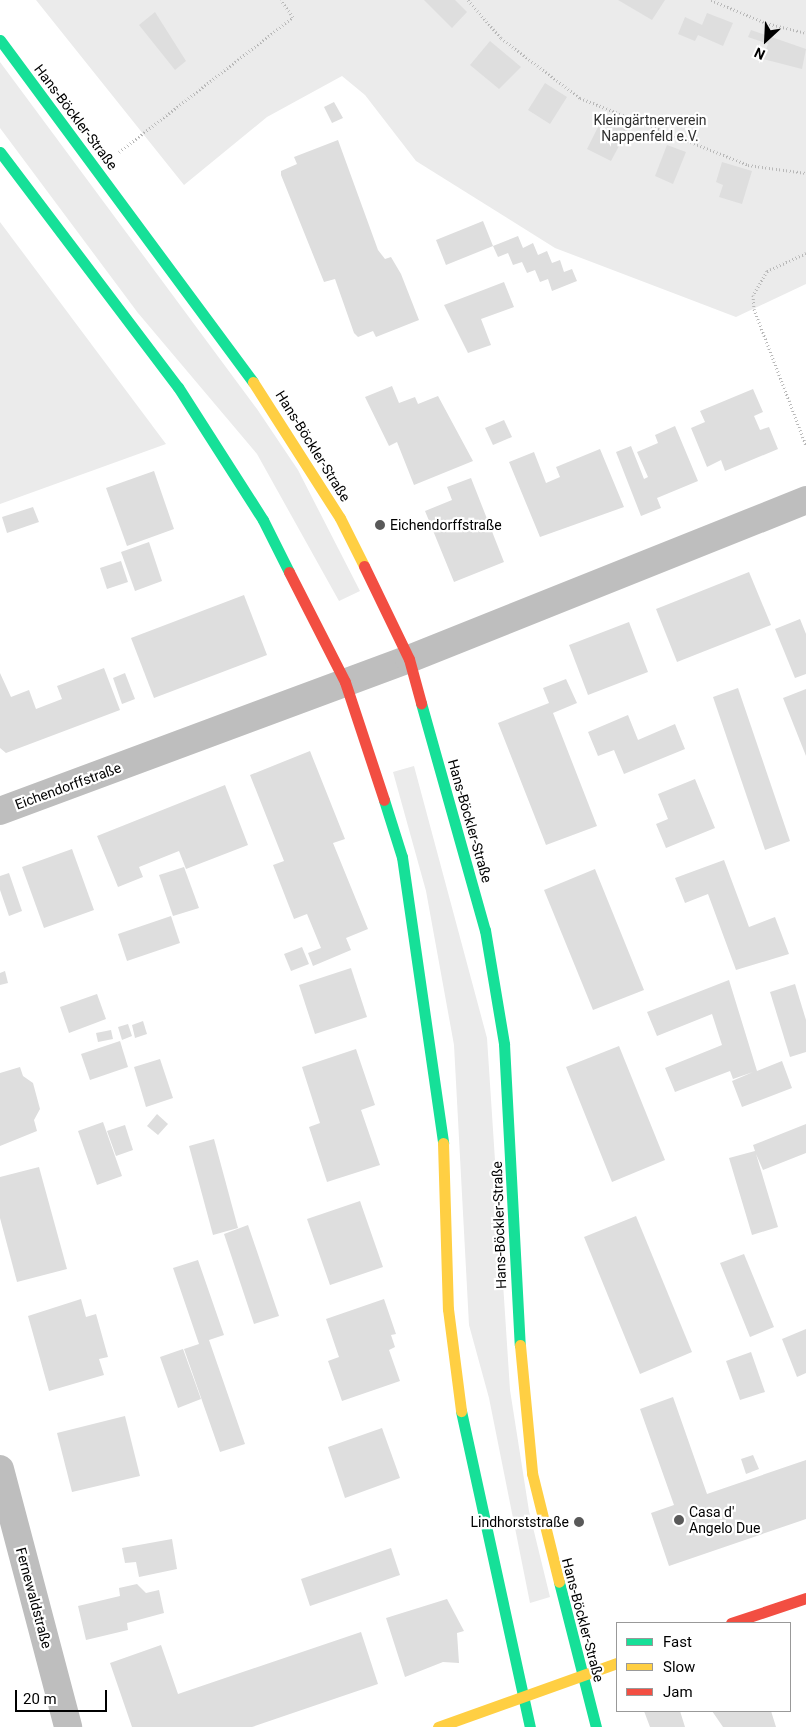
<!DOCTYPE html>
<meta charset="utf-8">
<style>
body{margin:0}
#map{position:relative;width:806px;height:1727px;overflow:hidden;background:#fff;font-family:Roboto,sans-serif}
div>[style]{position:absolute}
.green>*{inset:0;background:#ebebeb}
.building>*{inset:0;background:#dedede}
.path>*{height:3px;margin-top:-1.5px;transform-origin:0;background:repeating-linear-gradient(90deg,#b9b9b9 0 1px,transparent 0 3.5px)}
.street>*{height:28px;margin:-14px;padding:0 14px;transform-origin:14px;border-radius:14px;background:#bebebe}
.fast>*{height:11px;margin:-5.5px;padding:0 5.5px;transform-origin:5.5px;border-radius:5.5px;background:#16e098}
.slow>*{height:11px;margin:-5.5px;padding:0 5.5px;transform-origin:5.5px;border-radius:5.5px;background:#ffcf43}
.jam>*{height:11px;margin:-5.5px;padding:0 5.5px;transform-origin:5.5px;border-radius:5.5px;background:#f24e42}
.dots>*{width:14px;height:14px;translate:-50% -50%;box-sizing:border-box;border:2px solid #fff;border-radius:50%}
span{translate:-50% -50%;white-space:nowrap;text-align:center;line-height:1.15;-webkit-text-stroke:4.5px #fff;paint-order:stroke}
.street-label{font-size:14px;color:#000}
.park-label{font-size:14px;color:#313131}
.poi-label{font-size:14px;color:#000}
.left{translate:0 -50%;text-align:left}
.right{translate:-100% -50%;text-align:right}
.legend{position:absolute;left:616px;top:1622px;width:175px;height:90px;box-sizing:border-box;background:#fff;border:1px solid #999;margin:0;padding:6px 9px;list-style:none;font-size:15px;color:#000}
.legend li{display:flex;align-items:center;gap:10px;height:25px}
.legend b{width:25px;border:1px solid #999}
.north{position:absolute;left:741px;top:15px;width:50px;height:50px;-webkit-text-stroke:4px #fff;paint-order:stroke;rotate:205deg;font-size:14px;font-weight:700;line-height:20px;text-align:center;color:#000}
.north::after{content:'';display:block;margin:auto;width:18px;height:22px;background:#000;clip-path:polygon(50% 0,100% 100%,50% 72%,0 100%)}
.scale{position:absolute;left:15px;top:1690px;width:92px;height:22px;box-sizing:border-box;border:2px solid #000;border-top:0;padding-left:6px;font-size:15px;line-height:18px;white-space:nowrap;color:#000;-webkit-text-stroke:4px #fff;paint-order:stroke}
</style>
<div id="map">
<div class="green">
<i style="clip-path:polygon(36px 0,806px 0,806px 284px,736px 317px,555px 248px,416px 161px,365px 95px,342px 76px,267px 117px,184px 185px)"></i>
<i style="clip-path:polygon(0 62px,257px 409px,298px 470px,360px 591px,339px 601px,257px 454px,138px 313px,0 128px)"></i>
<i style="clip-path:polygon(0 222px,166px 444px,0 504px)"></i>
<i style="clip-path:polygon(414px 766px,487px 1038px,510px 1390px,529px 1511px,550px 1597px,530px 1603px,489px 1398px,469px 1325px,454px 1045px,426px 891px,393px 772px)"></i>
</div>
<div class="building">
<i style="clip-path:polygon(424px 0,455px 0,467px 12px,452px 28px)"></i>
<i style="clip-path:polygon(618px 0,665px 0,652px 20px)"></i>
<i style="clip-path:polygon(155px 12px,186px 61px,175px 70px,139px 25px)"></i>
<i style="clip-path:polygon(707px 13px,733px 23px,723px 46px,698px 35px,695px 41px,678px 34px,685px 17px,702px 25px)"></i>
<i style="clip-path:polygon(751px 30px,806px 49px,802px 69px,763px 59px,768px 44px,748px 37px)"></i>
<i style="clip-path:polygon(490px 41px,521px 67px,499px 89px,470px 65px)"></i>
<i style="clip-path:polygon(545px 83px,567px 97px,550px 124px,528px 110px)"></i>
<i style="clip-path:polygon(334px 102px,343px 118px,332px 123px,324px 107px)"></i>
<i style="clip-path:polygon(604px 115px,629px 127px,611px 161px,587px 149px)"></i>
<i style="clip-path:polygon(338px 140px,378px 250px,385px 259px,391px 257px,401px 274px,419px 320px,376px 337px,373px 331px,358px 337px,354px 333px,335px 279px,324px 282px,281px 175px,281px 171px,297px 164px,294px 157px)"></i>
<i style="clip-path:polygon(667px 145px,686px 152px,673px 184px,655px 176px)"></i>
<i style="clip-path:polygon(722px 162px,752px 171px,742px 204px,719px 197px,723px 185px,716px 182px)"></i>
<i style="clip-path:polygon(483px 221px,493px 246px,446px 265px,436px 240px)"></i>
<i style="clip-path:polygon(518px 236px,523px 248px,533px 243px,538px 255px,547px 251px,552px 263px,560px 260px,564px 272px,572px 269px,577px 281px,552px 291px,548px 279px,540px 282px,535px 270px,527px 273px,522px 262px,513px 265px,508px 253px,498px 257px,493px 246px)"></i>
<i style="clip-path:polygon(504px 282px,514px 307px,481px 319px,491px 345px,468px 353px,444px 305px)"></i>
<i style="clip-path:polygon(392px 386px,399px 403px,415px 397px,418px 404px,438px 396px,473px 461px,414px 485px,397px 442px,389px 446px,365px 397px)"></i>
<i style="clip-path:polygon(753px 389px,763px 412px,754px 416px,760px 430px,769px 427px,778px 449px,725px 471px,721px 460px,707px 467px,691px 428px,705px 422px,700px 411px)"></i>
<i style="clip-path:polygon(504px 420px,512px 437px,493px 445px,485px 428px)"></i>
<i style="clip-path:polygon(675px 426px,698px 481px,657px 498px,661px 508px,641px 516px,616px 452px,631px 446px,644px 479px,648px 477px,637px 452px,658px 443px,655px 435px)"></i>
<i style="clip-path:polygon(600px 449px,624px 507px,540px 537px,509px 462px,534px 452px,546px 483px,560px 477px,556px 467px)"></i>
<i style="clip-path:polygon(154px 471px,174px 529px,127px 546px,106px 488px)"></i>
<i style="clip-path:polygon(471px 478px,504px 562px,454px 582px,425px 511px,452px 500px,447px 487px)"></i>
<i style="clip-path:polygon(33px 507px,39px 522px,7px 533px,2px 517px)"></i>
<i style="clip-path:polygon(149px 542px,162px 581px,135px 591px,121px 552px)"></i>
<i style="clip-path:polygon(121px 561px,128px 582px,107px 589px,100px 568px)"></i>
<i style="clip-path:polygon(749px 572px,771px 625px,677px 662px,656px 609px)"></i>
<i style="clip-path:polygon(244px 595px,267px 655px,154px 698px,131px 638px)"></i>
<i style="clip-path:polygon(800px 619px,806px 634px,806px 674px,795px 678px,775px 629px)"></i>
<i style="clip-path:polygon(629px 622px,648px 672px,588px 695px,569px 645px)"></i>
<i style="clip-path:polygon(104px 668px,120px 710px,6px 753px,0 748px,0 673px,11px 697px,29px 690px,36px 709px,62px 699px,57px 686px)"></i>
<i style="clip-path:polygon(125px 673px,135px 699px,122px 704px,113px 678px)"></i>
<i style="clip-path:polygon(566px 679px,577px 703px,553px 713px,597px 826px,546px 845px,498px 723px,549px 703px,543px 688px)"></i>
<i style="clip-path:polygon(738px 688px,790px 841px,765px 850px,713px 697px)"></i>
<i style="clip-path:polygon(806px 689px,806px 756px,783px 698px)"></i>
<i style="clip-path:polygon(628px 715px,638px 740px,675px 724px,685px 749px,624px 774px,614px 750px,598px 756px,588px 732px)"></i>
<i style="clip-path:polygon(310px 751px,345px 839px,333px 843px,368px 929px,346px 938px,351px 950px,313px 966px,308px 953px,321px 948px,307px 914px,294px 919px,273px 865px,284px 861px,250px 775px)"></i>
<i style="clip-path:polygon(695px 779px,715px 828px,666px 848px,656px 824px,668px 819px,658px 794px)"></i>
<i style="clip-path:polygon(225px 785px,248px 845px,186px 869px,179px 851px,139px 867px,143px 877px,118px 887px,97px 836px)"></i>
<i style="clip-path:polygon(72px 849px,94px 910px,44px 928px,22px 867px)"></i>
<i style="clip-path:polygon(724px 860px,749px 927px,775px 917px,789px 954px,736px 970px,708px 894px,685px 903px,675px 878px)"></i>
<i style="clip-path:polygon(184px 867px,199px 908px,173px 916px,159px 875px)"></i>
<i style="clip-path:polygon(595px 869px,644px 990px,593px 1010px,544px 890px)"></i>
<i style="clip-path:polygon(9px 873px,22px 911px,9px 916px,0 890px,0 876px)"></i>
<i style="clip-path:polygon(171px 916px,180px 943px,127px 961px,118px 934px)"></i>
<i style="clip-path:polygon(302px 947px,309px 964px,291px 971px,284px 954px)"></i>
<i style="clip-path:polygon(351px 968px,367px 1017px,315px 1034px,299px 985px)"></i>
<i style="clip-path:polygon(5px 971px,8px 983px,0 985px,0 973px)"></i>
<i style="clip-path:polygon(729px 980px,757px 1071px,782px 1061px,792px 1088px,742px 1107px,732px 1081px,753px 1072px,733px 1079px,730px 1071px,675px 1092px,665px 1068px,722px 1045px,712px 1014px,657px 1036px,647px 1012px)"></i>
<i style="clip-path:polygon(795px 984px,806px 1020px,806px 1052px,790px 1057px,770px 992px)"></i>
<i style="clip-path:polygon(97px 994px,106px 1019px,69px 1033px,60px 1007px)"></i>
<i style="clip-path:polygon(143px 1021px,147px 1034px,135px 1038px,132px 1025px)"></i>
<i style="clip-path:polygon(128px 1024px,132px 1036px,122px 1040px,118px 1027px)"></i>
<i style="clip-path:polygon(111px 1030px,113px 1039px,98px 1042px,96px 1033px)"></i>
<i style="clip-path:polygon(120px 1041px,128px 1067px,90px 1080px,81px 1054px)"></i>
<i style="clip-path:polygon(619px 1046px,665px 1160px,612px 1182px,566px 1067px)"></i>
<i style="clip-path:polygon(356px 1049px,375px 1105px,361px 1110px,380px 1165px,327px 1182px,309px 1127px,320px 1123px,302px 1067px)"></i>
<i style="clip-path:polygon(160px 1059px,173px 1098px,146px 1107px,134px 1067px)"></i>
<i style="clip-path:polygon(20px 1067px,23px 1076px,33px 1083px,40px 1109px,34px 1120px,37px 1131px,0 1146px,0 1073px)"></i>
<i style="clip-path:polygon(157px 1114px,168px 1124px,158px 1135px,147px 1126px)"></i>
<i style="clip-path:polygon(103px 1122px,122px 1176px,97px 1185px,78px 1131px)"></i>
<i style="clip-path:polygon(806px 1124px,806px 1153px,763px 1170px,756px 1154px,778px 1227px,752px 1235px,729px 1158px,755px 1151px,753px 1145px)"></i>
<i style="clip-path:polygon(125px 1125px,133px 1150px,116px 1156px,107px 1131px)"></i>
<i style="clip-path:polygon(214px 1139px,238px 1228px,213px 1235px,189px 1146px)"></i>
<i style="clip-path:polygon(39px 1167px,67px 1269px,17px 1282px,0 1218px,0 1177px)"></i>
<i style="clip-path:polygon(360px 1201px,383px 1267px,330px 1285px,307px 1219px)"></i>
<i style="clip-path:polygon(636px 1216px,692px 1352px,640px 1374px,584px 1237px)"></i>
<i style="clip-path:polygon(248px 1225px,279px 1316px,254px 1324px,224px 1234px)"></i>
<i style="clip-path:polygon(744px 1254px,774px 1327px,750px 1337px,720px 1263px)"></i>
<i style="clip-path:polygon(198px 1260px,224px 1335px,209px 1340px,245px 1444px,220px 1452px,184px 1349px,199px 1344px,173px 1268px)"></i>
<i style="clip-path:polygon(81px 1299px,86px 1317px,96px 1314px,108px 1357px,99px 1359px,104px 1375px,49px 1391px,28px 1316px)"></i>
<i style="clip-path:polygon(384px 1299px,396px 1334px,391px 1335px,395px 1347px,389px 1350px,400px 1381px,342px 1401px,328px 1361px,339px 1357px,326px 1319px)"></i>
<i style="clip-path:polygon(806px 1329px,806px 1373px,797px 1377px,782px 1339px)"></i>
<i style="clip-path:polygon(183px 1349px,201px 1399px,178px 1408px,160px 1357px)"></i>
<i style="clip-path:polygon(751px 1352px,765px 1392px,740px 1400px,726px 1361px)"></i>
<i style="clip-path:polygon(673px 1397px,707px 1494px,806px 1460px,806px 1519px,669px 1566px,651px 1513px,674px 1505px,640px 1409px)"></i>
<i style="clip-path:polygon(125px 1416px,140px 1476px,72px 1492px,57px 1433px)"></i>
<i style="clip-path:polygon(382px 1428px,400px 1478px,345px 1498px,328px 1447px)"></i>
<i style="clip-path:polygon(753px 1455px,759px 1469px,746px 1474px,741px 1459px)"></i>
<i style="clip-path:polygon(172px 1539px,177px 1569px,139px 1577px,136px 1562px,125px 1563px,122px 1548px)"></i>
<i style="clip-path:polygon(391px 1548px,400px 1575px,310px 1606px,301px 1579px)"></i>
<i style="clip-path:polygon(137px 1584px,146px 1593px,159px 1590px,164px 1613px,127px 1623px,128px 1630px,86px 1640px,78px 1606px,120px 1596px,119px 1588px)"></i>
<i style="clip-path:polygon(447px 1599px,464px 1631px,457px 1633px,459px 1663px,443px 1662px,405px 1677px,386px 1618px)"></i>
<i style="clip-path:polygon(361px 1632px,378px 1684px,252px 1727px,132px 1727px,110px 1663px,161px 1645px,178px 1694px)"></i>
<i style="clip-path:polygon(644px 1711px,680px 1711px,685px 1727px,650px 1727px)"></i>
<i style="clip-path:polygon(712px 1711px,771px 1711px,776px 1727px,723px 1727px)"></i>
</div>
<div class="path">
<i style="left:468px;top:0;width:50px;rotate:49deg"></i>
<i style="left:501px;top:38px;width:99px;rotate:37.2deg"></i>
<i style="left:580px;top:98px;width:181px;rotate:21.7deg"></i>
<i style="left:748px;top:165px;width:59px;rotate:7.9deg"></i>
<i style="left:711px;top:0;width:60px;rotate:22.7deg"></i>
<i style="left:766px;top:23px;width:41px;rotate:14deg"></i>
<i style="left:119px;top:152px;width:220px;rotate:-37.8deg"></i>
<i style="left:293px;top:17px;width:21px;rotate:-125deg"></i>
<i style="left:806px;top:253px;width:43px;rotate:155.2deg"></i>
<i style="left:767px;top:271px;width:28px;rotate:120deg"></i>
<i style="left:753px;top:295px;width:14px;rotate:86deg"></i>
<i style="left:754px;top:309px;width:146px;rotate:69.1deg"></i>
</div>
<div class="street">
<i style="left:0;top:811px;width:436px;rotate:-20.4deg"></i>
<i style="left:409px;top:659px;width:428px;rotate:-21.8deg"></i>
<i style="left:0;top:1469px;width:267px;rotate:75.2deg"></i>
</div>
<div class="fast">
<i style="left:0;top:40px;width:425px;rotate:53.5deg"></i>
<i style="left:0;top:152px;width:295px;rotate:52.9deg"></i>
<i style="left:178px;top:387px;width:158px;rotate:57.4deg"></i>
<i style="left:263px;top:520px;width:58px;rotate:63.4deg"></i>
<i style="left:421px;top:703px;width:236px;rotate:74.3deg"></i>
<i style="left:485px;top:930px;width:116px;rotate:80.5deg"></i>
<i style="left:504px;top:1044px;width:301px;rotate:87deg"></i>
<i style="left:384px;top:800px;width:60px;rotate:72.5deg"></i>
<i style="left:402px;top:857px;width:289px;rotate:81.8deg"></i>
<i style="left:461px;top:1411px;width:323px;rotate:77.7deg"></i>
<i style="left:559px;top:1582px;width:150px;rotate:75.7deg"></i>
</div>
<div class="slow">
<i style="left:253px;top:382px;width:161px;rotate:57.4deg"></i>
<i style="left:340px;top:518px;width:54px;rotate:63.4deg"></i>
<i style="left:443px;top:1143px;width:166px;rotate:88.3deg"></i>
<i style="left:448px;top:1309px;width:103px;rotate:82.7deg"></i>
<i style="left:520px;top:1345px;width:129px;rotate:84.6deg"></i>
<i style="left:532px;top:1473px;width:112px;rotate:76.1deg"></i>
<i style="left:438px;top:1727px;width:190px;rotate:-19.7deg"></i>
</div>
<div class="jam">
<i style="left:364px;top:566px;width:103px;rotate:64.2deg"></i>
<i style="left:409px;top:659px;width:46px;rotate:74.7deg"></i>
<i style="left:289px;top:572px;width:123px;rotate:63deg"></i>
<i style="left:345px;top:682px;width:124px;rotate:71.7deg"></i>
<i style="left:731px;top:1623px;width:79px;rotate:-18.4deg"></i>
</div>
<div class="dots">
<i style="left:380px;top:525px;background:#595959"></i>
<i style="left:679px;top:1520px;background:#595959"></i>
<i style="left:579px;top:1522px;background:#595959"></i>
</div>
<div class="street-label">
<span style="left:76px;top:117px;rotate:53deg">Hans-Böckler-Straße</span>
<span style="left:313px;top:446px;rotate:58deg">Hans-Böckler-Straße</span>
<span style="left:68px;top:786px;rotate:-20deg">Eichendorffstraße</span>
<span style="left:470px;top:821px;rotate:74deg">Hans-Böckler-Straße</span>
<span style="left:499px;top:1225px;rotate:-92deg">Hans-Böckler-Straße</span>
<span style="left:34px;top:1598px;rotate:75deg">Fernewaldstraße</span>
<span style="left:583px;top:1620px;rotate:75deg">Hans-Böckler-Straße</span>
</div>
<div class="park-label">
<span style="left:650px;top:128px">Kleingärtnerverein<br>Nappenfeld e.V.</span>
</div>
<div class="poi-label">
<span class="left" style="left:390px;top:525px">Eichendorffstraße</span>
<span class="left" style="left:689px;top:1520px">Casa d'<br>Angelo Due</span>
<span class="right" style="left:569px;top:1522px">Lindhorststraße</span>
</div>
<ul class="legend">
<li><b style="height:6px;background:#16e098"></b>Fast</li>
<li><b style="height:6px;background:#ffcf43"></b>Slow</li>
<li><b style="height:6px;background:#f24e42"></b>Jam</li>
</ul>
<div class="north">N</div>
<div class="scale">20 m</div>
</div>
